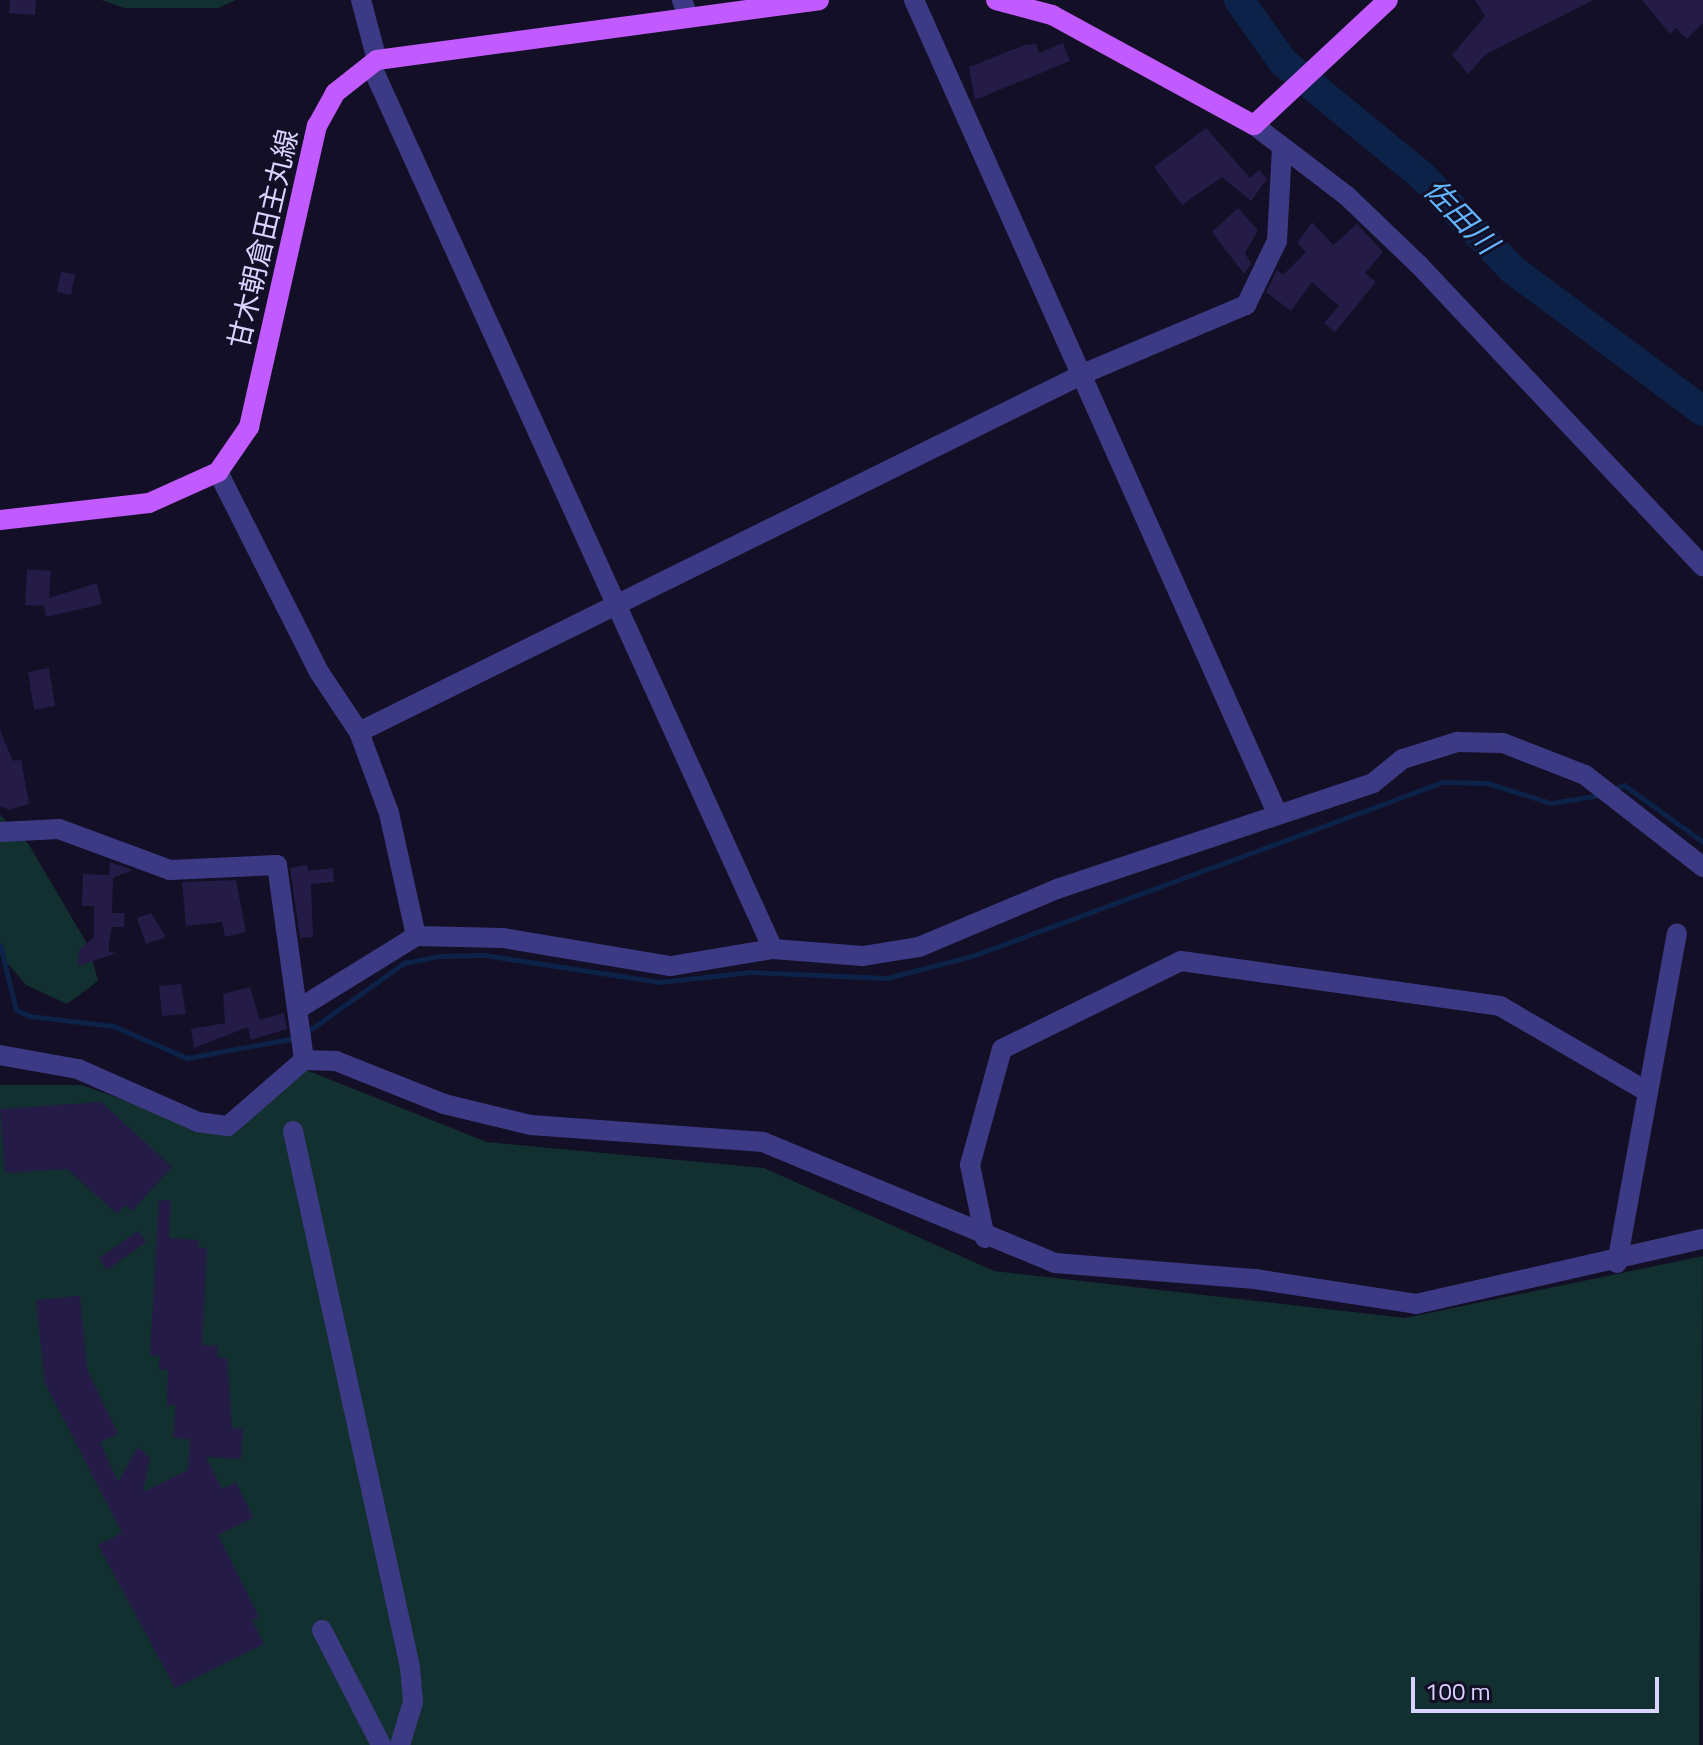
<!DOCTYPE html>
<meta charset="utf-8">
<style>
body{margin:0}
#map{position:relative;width:1703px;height:1745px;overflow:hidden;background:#130f26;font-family:"Titillium Web","Noto Sans JP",sans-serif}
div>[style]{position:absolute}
.green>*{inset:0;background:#12302f}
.stream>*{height:5px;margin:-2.5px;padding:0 2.5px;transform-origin:2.5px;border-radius:2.5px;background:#0c2248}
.river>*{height:30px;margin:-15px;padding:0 15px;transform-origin:15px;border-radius:15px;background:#0c2248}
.building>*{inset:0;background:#241b47}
.minor>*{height:20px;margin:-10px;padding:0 10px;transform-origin:10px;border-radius:10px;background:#3d3a85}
.major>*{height:20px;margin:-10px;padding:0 10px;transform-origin:10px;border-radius:10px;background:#c25bff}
span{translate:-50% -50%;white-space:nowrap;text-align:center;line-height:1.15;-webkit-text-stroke:6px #130f26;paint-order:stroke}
.street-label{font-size:28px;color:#d9d4ff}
.water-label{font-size:30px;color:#62b6ff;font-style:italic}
.scale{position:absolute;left:1411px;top:1677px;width:248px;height:36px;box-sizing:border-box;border:4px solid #d9d4ff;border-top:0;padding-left:10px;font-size:24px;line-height:28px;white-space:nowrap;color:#d9d4ff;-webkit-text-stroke:6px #130f26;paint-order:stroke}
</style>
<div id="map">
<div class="green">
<i style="clip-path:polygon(101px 0,236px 0,218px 8px,125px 8px)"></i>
<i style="clip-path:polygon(0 815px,29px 845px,89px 947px,98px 981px,67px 1004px,26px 985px,0 954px)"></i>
<i style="clip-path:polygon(306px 1070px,487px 1142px,764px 1168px,994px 1271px,1405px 1318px,1703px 1256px,1699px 1745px,0 1745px,0 1085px,82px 1085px,217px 1134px)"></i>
</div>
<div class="stream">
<i style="left:1613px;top:789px;width:12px;rotate:-20deg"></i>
<i style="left:1624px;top:785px;width:97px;rotate:35.8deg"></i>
<i style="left:0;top:945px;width:67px;rotate:76.2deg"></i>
<i style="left:16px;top:1010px;width:15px;rotate:23deg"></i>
<i style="left:30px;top:1016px;width:84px;rotate:6.9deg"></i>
<i style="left:113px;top:1026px;width:81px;rotate:23.4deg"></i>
<i style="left:187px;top:1058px;width:110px;rotate:-10.5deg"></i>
<i style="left:304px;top:1034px;width:123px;rotate:-35.4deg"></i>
<i style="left:404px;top:963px;width:36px;rotate:-11deg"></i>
<i style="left:439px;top:956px;width:45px;rotate:-1.3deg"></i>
<i style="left:484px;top:955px;width:178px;rotate:8.7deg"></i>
<i style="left:660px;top:982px;width:91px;rotate:-6.3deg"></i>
<i style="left:750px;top:972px;width:137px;rotate:2.5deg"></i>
<i style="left:887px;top:978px;width:91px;rotate:-14.6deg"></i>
<i style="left:975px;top:955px;width:499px;rotate:-20.3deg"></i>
<i style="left:1443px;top:782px;width:44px;rotate:1.3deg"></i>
<i style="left:1487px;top:783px;width:67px;rotate:17.4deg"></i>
<i style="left:1551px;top:803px;width:50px;rotate:-9.3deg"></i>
</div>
<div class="river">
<i style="left:1239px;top:0;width:76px;rotate:54.6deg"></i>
<i style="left:1283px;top:62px;width:178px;rotate:39.3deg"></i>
<i style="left:1421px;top:175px;width:132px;rotate:45.9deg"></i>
<i style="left:1513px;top:270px;width:237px;rotate:36.6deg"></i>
</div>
<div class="building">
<i style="clip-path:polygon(10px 0,36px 0,35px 15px,9px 13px)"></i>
<i style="clip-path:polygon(1475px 0,1593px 0,1485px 55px,1468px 74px,1452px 55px,1485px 16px)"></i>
<i style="clip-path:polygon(1642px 0,1703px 0,1703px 23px,1687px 39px,1676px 28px,1670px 34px)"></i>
<i style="clip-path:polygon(1063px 43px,1070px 61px,975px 100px,969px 67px,1024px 45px,1036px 44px,1039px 53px)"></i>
<i style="clip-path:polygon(1206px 128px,1250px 178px,1259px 170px,1267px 179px,1251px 201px,1222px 177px,1182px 205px,1154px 167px)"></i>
<i style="clip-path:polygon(1238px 208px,1258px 230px,1245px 253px,1251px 264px,1244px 274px,1212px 232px)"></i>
<i style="clip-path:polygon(1312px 222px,1333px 245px,1357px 224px,1383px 252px,1365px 273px,1376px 282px,1335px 332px,1324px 323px,1339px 306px,1312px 282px,1291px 311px,1266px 292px,1277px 270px,1283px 275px,1306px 252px,1297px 243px)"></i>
<i style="clip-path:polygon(61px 272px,75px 274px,71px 295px,57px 292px)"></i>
<i style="clip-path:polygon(27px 569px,51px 571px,49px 598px,97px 583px,102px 604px,46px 617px,44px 606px,25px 605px)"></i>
<i style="clip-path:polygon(49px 668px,55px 706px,34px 710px,28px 672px)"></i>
<i style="clip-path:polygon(0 730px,13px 761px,21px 759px,29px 804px,9px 810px,0 806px)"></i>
<i style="clip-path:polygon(110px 862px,133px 870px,113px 878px,112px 913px,125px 913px,124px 927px,112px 927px,109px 943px,109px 952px,117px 953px,78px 966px,79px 950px,94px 937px,94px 906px,82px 906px,83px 874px,109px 875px)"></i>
<i style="clip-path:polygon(307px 865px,308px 871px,333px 868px,334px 882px,311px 884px,313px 937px,300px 938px,290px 868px)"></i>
<i style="clip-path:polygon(236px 880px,246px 932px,225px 937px,222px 922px,186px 926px,182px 882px)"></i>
<i style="clip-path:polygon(151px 913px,166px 937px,146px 944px,137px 918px)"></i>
<i style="clip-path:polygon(181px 984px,186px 1014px,162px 1016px,159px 986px)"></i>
<i style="clip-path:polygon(250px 987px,260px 1020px,284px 1013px,287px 1029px,251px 1040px,248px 1027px,194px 1048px,191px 1029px,225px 1023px,223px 994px)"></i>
<i style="clip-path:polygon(101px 1102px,172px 1167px,132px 1211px,125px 1205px,117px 1214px,67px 1169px,5px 1173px,0 1109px)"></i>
<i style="clip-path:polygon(159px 1200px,171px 1201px,169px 1238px,198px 1240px,198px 1247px,207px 1248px,202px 1345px,218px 1346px,217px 1357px,227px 1358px,232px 1428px,243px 1429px,241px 1459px,206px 1457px,222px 1489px,236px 1482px,253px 1518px,218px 1535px,259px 1617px,252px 1620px,264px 1644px,175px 1688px,98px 1545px,122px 1533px,45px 1383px,36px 1300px,80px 1296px,87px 1369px,118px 1434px,100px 1442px,118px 1482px,138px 1447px,150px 1458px,143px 1492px,188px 1470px,190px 1439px,173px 1438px,176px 1405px,167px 1405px,168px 1370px,159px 1369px,160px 1356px,150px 1355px)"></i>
<i style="clip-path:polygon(138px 1231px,146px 1242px,107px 1270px,99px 1258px)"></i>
</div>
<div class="minor">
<i style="left:361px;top:0;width:62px;rotate:75.1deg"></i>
<i style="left:682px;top:0;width:15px;rotate:70deg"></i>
<i style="left:914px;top:0;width:890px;rotate:65.94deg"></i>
<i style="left:371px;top:65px;width:971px;rotate:65.55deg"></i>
<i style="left:1254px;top:125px;width:117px;rotate:37.4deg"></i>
<i style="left:1347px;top:196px;width:100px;rotate:43.8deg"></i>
<i style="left:1419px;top:265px;width:414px;rotate:46.7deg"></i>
<i style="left:218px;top:472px;width:224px;rotate:63.2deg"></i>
<i style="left:319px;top:672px;width:72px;rotate:56.3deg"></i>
<i style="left:359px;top:732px;width:86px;rotate:69.7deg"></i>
<i style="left:389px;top:813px;width:126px;rotate:77.6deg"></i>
<i style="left:359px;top:732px;width:810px;rotate:-26.31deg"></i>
<i style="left:1085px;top:373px;width:175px;rotate:-22.9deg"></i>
<i style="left:1246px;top:305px;width:71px;rotate:-64.2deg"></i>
<i style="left:1277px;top:241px;width:92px;rotate:-86.9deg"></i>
<i style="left:0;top:832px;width:59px;rotate:-2.9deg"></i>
<i style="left:59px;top:829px;width:118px;rotate:20.3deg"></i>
<i style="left:170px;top:870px;width:107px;rotate:-2.7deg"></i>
<i style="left:277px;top:865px;width:197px;rotate:82.1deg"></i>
<i style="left:298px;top:1009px;width:139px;rotate:-31.7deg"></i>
<i style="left:416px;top:936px;width:87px;rotate:1.3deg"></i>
<i style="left:503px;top:938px;width:170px;rotate:9.5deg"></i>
<i style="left:671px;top:966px;width:103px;rotate:-9.5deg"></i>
<i style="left:773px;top:949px;width:90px;rotate:4.4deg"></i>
<i style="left:863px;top:956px;width:57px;rotate:-9.1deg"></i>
<i style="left:919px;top:947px;width:150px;rotate:-22.8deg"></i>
<i style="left:1057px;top:889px;width:333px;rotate:-18.5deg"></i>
<i style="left:1373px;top:783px;width:38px;rotate:-39deg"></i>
<i style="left:1403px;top:759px;width:57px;rotate:-17.5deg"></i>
<i style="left:1457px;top:742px;width:46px;rotate:1.2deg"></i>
<i style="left:1503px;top:743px;width:88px;rotate:21.3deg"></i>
<i style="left:1585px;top:775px;width:150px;rotate:37.9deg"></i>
<i style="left:0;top:1055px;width:79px;rotate:10.2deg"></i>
<i style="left:78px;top:1069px;width:131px;rotate:23.8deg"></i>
<i style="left:198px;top:1122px;width:30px;rotate:8deg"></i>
<i style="left:228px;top:1126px;width:101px;rotate:-41deg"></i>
<i style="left:304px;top:1060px;width:32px;rotate:2deg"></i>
<i style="left:336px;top:1061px;width:116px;rotate:21.7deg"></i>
<i style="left:444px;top:1104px;width:89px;rotate:13.6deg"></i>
<i style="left:531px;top:1125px;width:233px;rotate:4.2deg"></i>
<i style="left:763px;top:1142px;width:316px;rotate:22.5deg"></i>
<i style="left:1055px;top:1263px;width:201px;rotate:4.6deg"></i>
<i style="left:1255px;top:1279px;width:163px;rotate:8.8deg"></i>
<i style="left:1416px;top:1304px;width:294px;rotate:-12.8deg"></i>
<i style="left:293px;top:1131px;width:549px;rotate:77.69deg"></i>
<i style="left:410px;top:1667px;width:35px;rotate:85deg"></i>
<i style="left:413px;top:1702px;width:45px;rotate:106.8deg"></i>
<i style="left:985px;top:1238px;width:75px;rotate:-101.6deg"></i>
<i style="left:970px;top:1165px;width:120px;rotate:-74.6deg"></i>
<i style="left:1002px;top:1049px;width:199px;rotate:-26.2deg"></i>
<i style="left:1181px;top:961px;width:322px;rotate:8deg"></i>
<i style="left:1500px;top:1006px;width:171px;rotate:30.2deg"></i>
<i style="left:1617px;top:1263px;width:335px;rotate:-79.7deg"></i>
<i style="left:322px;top:1630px;width:129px;rotate:62.8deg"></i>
</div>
<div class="major">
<i style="left:996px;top:0;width:58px;rotate:15deg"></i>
<i style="left:1052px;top:15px;width:230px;rotate:28.6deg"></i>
<i style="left:1254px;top:125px;width:183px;rotate:-43deg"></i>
<i style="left:0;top:520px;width:150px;rotate:-6.5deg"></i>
<i style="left:149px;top:503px;width:76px;rotate:-24.2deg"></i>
<i style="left:218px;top:472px;width:55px;rotate:-55.4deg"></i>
<i style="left:249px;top:427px;width:309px;rotate:-77.3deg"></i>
<i style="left:317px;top:126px;width:38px;rotate:-61deg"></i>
<i style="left:335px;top:93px;width:53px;rotate:-38.2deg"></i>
<i style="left:377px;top:60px;width:446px;rotate:-7.7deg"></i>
</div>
<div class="street-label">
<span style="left:263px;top:239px;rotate:-77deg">甘木朝倉田主丸線</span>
</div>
<div class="water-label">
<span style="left:1461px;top:216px;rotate:46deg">佐田川</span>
</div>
<div class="scale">100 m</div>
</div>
